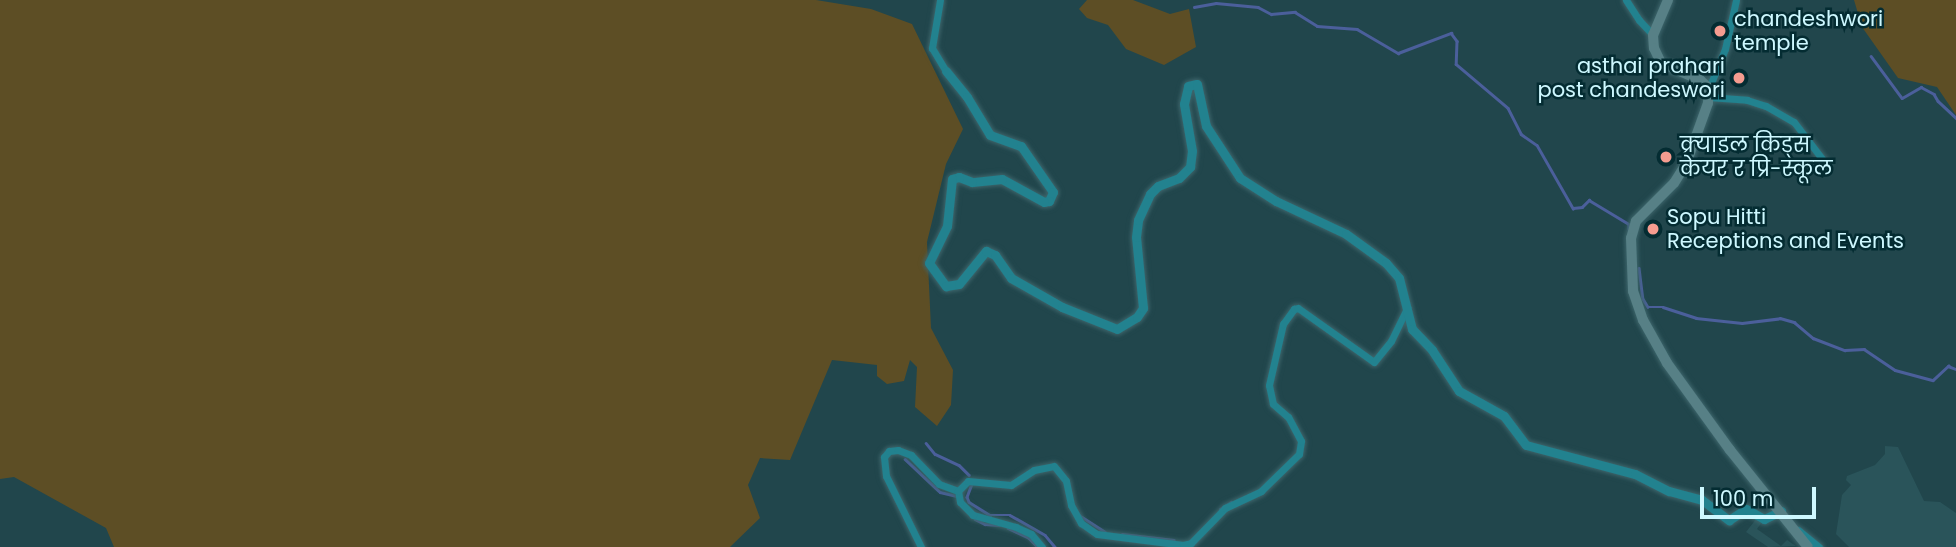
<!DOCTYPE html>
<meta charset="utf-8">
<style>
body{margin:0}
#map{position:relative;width:1956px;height:547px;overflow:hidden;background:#21464c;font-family:Poppins,"Noto Sans Devanagari",sans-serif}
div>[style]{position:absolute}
.built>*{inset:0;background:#2a545a}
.green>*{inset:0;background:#5d4e25}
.stream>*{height:2.5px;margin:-1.25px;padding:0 1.25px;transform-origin:1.25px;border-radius:1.25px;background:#4b5f9b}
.roads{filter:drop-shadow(0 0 2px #3d656b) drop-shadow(0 0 2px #3d656b)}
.minor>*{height:7px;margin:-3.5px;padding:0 3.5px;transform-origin:3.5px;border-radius:3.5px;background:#22828f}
.tertiary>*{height:9px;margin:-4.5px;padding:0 4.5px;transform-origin:4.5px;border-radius:4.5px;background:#22828f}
.secondary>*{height:10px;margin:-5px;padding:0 5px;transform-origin:5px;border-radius:5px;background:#578086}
.dots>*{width:19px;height:19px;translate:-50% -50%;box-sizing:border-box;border:4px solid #042c32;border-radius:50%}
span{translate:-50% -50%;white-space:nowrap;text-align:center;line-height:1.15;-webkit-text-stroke:5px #042c32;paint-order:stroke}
.poi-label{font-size:21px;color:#cef8ff}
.left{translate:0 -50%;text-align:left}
.right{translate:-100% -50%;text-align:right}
.scale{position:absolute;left:1700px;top:487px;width:116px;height:32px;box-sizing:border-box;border:4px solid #cef8ff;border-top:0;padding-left:9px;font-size:21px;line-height:24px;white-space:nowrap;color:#cef8ff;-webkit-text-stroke:5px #042c32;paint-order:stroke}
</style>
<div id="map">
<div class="built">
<i style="clip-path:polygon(1885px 446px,1898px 447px,1924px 501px,1940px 502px,1956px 513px,1956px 547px,1849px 547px,1836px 534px,1842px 495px,1851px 485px,1846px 480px,1847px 476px,1875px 465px,1885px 454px)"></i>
<i style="clip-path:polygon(1757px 518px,1762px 522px,1757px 529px,1781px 546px,1787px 540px,1796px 546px,1768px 547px,1746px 532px)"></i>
</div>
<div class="green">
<i style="clip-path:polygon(0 0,816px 0,871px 9px,912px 24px,963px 129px,946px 164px,927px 242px,931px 328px,953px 370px,951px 405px,937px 426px,915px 407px,917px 367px,910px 360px,904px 381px,887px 384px,877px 376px,877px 365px,832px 360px,790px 460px,760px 458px,748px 485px,760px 518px,730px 547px,114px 547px,106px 528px,14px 477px,0 479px)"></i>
<i style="clip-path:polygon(1087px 0,1133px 0,1170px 14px,1189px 9px,1196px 47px,1164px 65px,1126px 49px,1108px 25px,1087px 18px,1079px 9px)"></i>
<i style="clip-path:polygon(1854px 0,1956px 0,1956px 115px,1937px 87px,1898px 78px,1862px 27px)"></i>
</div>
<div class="stream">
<i style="left:1194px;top:7px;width:22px;rotate:-10deg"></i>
<i style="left:1216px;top:3px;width:42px;rotate:5.4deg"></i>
<i style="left:1258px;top:7px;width:15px;rotate:28deg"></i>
<i style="left:1271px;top:14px;width:24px;rotate:-5deg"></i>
<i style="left:1295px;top:12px;width:26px;rotate:32deg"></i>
<i style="left:1317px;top:26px;width:40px;rotate:4.3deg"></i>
<i style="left:1357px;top:29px;width:48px;rotate:30.3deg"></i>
<i style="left:1398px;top:53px;width:57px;rotate:-20.7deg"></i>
<i style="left:1451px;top:33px;width:10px;rotate:53deg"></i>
<i style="left:1457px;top:41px;width:23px;rotate:92deg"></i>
<i style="left:1456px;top:64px;width:68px;rotate:40.2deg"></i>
<i style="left:1508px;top:108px;width:29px;rotate:63deg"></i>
<i style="left:1521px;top:134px;width:19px;rotate:35deg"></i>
<i style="left:1537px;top:145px;width:73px;rotate:60.3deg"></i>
<i style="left:1573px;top:208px;width:9px;rotate:-6deg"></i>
<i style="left:1582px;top:207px;width:10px;rotate:-45deg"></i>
<i style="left:1589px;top:200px;width:47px;rotate:31deg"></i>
<i style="left:1629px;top:224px;width:5px;rotate:90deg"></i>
<i style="left:1871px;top:56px;width:52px;rotate:53.6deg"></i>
<i style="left:1902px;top:98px;width:22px;rotate:-30deg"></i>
<i style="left:1921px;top:87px;width:15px;rotate:28deg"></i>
<i style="left:1934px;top:94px;width:8px;rotate:60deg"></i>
<i style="left:1938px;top:101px;width:25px;rotate:43deg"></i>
<i style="left:1639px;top:268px;width:31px;rotate:83deg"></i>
<i style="left:1643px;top:299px;width:9px;rotate:58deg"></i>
<i style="left:1648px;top:307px;width:15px"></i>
<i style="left:1663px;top:307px;width:35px;rotate:18deg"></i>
<i style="left:1696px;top:318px;width:46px;rotate:6.2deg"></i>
<i style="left:1742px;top:323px;width:38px;rotate:-7deg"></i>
<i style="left:1780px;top:318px;width:15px;rotate:16deg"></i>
<i style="left:1794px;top:322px;width:25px;rotate:40deg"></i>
<i style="left:1813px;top:338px;width:34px;rotate:21deg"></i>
<i style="left:1845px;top:350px;width:19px;rotate:-3deg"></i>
<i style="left:1864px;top:349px;width:37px;rotate:34deg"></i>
<i style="left:1895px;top:370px;width:39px;rotate:15deg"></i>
<i style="left:1933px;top:380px;width:21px;rotate:-43deg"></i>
<i style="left:1948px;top:366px;width:9px;rotate:21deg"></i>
<i style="left:926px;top:443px;width:14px;rotate:51deg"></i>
<i style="left:935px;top:454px;width:26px;rotate:25deg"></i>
<i style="left:959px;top:465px;width:14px;rotate:45deg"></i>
<i style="left:905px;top:459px;width:48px;rotate:43.3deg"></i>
<i style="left:940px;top:492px;width:17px;rotate:13deg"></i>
<i style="left:972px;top:484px;width:14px;rotate:111deg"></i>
<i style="left:967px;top:497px;width:5px;rotate:68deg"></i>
<i style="left:969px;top:502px;width:25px;rotate:32deg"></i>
<i style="left:990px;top:515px;width:20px"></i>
<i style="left:1010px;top:515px;width:40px;rotate:29.7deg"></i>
<i style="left:1045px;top:535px;width:16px;rotate:50deg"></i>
<i style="left:1220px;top:509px;width:13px;rotate:-32deg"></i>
<i style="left:1079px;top:515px;width:31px;rotate:33deg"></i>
<i style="left:975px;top:519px;width:11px;rotate:27deg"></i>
<i style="left:985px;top:524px;width:14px;rotate:4deg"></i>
<i style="left:1008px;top:528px;width:23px;rotate:25deg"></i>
<i style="left:1029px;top:538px;width:13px;rotate:45deg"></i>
<i style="left:1122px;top:534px;width:52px;rotate:6.6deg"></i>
</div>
<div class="roads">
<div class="minor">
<i style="left:940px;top:0;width:49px;rotate:99.5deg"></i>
<i style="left:932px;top:48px;width:27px;rotate:59deg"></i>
<i style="left:1626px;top:0;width:24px;rotate:57deg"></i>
<i style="left:1639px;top:20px;width:21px;rotate:47deg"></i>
<i style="left:1709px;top:88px;width:42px;rotate:-67.7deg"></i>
<i style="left:1725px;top:49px;width:50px;rotate:-77.3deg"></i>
<i style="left:1708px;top:97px;width:39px;rotate:4deg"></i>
<i style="left:1747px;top:100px;width:20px;rotate:18deg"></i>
<i style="left:1766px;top:106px;width:32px;rotate:30deg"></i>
<i style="left:1794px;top:122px;width:53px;rotate:52.7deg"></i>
<i style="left:1798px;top:530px;width:27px;rotate:39deg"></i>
<i style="left:921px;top:547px;width:79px;rotate:-116.2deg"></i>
<i style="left:886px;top:476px;width:19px;rotate:-96deg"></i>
<i style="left:884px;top:457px;width:8px;rotate:-50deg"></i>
<i style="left:889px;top:451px;width:9px;rotate:-6deg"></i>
<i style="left:898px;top:450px;width:14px;rotate:21deg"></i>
<i style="left:911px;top:455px;width:40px;rotate:46deg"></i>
<i style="left:939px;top:484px;width:20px;rotate:20deg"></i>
<i style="left:1042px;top:547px;width:17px;rotate:-130deg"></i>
<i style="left:1031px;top:534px;width:17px;rotate:-155deg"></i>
<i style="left:1016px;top:527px;width:45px;rotate:-164.4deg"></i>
<i style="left:973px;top:515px;width:18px;rotate:-135deg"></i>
<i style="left:960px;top:502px;width:11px;rotate:-100deg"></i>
<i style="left:958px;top:491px;width:14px;rotate:-45deg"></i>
<i style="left:968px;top:481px;width:43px;rotate:5.3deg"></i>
<i style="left:1011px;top:485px;width:27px;rotate:-33deg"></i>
<i style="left:1034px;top:470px;width:20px;rotate:-11deg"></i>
<i style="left:1054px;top:466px;width:19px;rotate:51deg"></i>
<i style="left:1066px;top:481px;width:25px;rotate:78deg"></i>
<i style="left:1071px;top:505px;width:21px;rotate:61deg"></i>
<i style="left:1081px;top:523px;width:19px;rotate:35deg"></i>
<i style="left:1097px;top:534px;width:87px;rotate:7.3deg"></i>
<i style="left:1183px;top:545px;width:8px;rotate:-14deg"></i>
<i style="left:1191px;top:543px;width:49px;rotate:-45.8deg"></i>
<i style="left:1225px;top:508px;width:40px;rotate:-25deg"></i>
<i style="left:1261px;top:491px;width:53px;rotate:-44.2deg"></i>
<i style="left:1299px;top:454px;width:13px;rotate:-81deg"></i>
<i style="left:1301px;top:441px;width:27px;rotate:-118deg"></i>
<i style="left:1288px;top:417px;width:20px;rotate:-139deg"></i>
<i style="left:1273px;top:404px;width:19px;rotate:-102deg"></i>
<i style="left:1269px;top:385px;width:63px;rotate:-77.1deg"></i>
<i style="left:1283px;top:324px;width:19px;rotate:-54deg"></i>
<i style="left:1294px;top:309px;width:4px;rotate:-14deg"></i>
<i style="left:1298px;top:308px;width:93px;rotate:35.4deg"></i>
<i style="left:1374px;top:362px;width:27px;rotate:-51deg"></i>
<i style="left:1391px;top:341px;width:37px;rotate:-64deg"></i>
</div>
<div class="tertiary">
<i style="left:946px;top:71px;width:33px;rotate:51deg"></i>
<i style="left:967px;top:97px;width:44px;rotate:58.8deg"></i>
<i style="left:990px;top:135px;width:33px;rotate:20deg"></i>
<i style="left:1021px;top:146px;width:56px;rotate:55.2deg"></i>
<i style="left:1053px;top:192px;width:10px;rotate:114deg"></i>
<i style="left:1049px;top:201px;width:5px;rotate:169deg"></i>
<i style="left:1044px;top:202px;width:48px;rotate:-151.3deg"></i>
<i style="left:1002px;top:179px;width:30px;rotate:174deg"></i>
<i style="left:972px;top:182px;width:14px;rotate:-159deg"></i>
<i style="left:959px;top:177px;width:7px;rotate:164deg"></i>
<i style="left:952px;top:179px;width:47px;rotate:96.1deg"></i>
<i style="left:947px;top:226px;width:41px;rotate:115.9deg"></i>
<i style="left:929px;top:263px;width:29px;rotate:54deg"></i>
<i style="left:946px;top:286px;width:13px;rotate:-9deg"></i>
<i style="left:959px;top:284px;width:43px;rotate:-50.7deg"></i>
<i style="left:986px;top:251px;width:10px;rotate:24deg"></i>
<i style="left:995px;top:255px;width:28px;rotate:55deg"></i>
<i style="left:1011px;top:278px;width:59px;rotate:29.6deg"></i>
<i style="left:1062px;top:307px;width:59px;rotate:21.8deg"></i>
<i style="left:1117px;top:329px;width:23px;rotate:-31deg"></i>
<i style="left:1137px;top:317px;width:11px;rotate:-56deg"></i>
<i style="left:1143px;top:308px;width:71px;rotate:-95.6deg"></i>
<i style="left:1136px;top:237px;width:17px;rotate:-83deg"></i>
<i style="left:1138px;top:220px;width:29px;rotate:-65deg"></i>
<i style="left:1150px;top:194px;width:11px;rotate:-45deg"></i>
<i style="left:1158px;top:186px;width:22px;rotate:-21deg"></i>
<i style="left:1179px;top:178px;width:16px;rotate:-45deg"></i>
<i style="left:1190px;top:167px;width:16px;rotate:-83deg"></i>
<i style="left:1192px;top:151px;width:48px;rotate:-99.7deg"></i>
<i style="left:1184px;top:104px;width:18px;rotate:-77deg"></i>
<i style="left:1188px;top:86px;width:9px;rotate:-13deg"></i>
<i style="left:1197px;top:84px;width:43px;rotate:77.9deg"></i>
<i style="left:1206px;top:126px;width:62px;rotate:56.8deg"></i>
<i style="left:1240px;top:178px;width:43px;rotate:32.6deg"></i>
<i style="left:1276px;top:201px;width:77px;rotate:25.2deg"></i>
<i style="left:1346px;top:234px;width:49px;rotate:35.9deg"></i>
<i style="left:1386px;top:263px;width:20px;rotate:49deg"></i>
<i style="left:1399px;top:278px;width:53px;rotate:75.7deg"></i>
<i style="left:1412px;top:329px;width:29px;rotate:46deg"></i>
<i style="left:1432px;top:350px;width:49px;rotate:56.6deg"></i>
<i style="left:1459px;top:391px;width:51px;rotate:29.1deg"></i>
<i style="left:1504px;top:416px;width:36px;rotate:53deg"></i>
<i style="left:1526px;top:445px;width:113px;rotate:14.9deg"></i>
<i style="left:1635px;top:474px;width:38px;rotate:27deg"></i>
<i style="left:1669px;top:491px;width:34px;rotate:15deg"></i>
<i style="left:1702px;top:500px;width:34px;rotate:37deg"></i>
<i style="left:1729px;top:520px;width:20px;rotate:-33deg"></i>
<i style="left:1746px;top:509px;width:21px;rotate:29deg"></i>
<i style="left:1764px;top:519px;width:19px;rotate:-25deg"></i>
</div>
<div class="secondary">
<i style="left:1668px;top:0;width:38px;rotate:113deg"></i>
<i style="left:1653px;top:35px;width:13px;rotate:86deg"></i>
<i style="left:1654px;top:48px;width:17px;rotate:65deg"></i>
<i style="left:1661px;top:63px;width:43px;rotate:23.6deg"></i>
<i style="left:1700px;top:80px;width:12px;rotate:42deg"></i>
<i style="left:1709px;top:88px;width:15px;rotate:94deg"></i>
<i style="left:1708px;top:103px;width:65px;rotate:109.8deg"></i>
<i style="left:1686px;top:164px;width:22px;rotate:122deg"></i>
<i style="left:1674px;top:183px;width:54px;rotate:135deg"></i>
<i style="left:1636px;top:221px;width:18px;rotate:106deg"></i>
<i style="left:1631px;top:238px;width:53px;rotate:87.8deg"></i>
<i style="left:1633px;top:291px;width:31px;rotate:71deg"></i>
<i style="left:1643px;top:320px;width:49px;rotate:60.8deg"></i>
<i style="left:1667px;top:363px;width:107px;rotate:54.1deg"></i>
<i style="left:1730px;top:450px;width:124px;rotate:51.2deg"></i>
</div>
</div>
<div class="dots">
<i style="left:1720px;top:31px;background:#f59c90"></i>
<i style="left:1739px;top:78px;background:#f59c90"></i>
<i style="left:1666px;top:157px;background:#f59c90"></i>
<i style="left:1653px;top:229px;background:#f59c90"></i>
</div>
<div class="poi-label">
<span class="left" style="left:1734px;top:31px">chandeshwori<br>temple</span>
<span class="right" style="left:1725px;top:78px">asthai prahari<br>post chandeswori</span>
<span class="left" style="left:1680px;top:157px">क्र्याडल किड्स<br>केयर र प्रि-स्कूल</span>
<span class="left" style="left:1667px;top:229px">Sopu Hitti<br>Receptions and Events</span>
</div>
<div class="scale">100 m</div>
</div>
